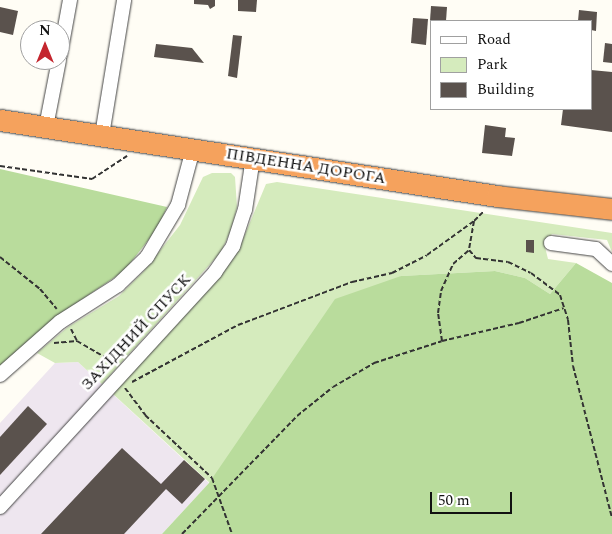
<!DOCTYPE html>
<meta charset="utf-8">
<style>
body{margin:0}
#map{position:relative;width:612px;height:534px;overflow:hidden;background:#fffdf5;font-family:Spectral,serif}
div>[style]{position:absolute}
.industrial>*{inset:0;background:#eee6ef}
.green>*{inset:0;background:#d5ebbd}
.forest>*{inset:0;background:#b9dc9c}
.building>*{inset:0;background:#5a524d}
.path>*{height:2px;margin-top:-1px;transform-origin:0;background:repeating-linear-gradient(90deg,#333 0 5px,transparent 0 7.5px)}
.roads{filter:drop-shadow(0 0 1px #444) drop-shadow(0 0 1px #444)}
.minor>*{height:14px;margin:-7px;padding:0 7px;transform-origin:7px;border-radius:7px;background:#fff}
.highway>*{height:21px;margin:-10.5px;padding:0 10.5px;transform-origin:10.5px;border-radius:10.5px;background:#f5a25d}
span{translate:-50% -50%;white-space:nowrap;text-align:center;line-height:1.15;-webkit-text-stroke:5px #fff;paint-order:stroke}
.street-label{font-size:16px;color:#111}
.legend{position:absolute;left:430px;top:20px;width:162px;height:90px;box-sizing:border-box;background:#fff;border:1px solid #a0a0a0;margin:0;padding:6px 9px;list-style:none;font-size:15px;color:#111}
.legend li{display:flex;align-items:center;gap:10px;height:25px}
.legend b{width:25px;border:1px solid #a0a0a0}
.north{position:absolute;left:20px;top:20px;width:50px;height:50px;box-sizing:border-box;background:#fff;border:1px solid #a0a0a0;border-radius:50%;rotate:0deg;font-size:14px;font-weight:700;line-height:20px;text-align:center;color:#111}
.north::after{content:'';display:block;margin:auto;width:18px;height:22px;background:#c4262e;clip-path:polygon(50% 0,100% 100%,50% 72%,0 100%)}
.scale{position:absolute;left:430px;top:492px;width:82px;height:22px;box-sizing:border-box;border:2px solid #111;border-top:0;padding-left:6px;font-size:15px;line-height:18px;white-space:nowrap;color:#111;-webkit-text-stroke:4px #fff;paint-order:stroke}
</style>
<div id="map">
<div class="industrial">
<i style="clip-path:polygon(78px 362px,209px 483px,162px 534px,0 534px,0 423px,55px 363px)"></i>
</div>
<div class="green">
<i style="clip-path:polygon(212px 173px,231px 173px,235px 177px,237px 207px,231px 230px,221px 252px,102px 384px,78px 362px,55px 363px,37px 353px,68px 327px,119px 296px,144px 271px,180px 225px,203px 177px)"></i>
<i style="clip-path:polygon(277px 182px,612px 233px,612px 252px,607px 240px,552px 234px,544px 243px,548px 259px,576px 263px,550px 294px,525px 278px,495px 271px,401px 276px,210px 483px,113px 394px,238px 251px,266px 184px)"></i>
</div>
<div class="forest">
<i style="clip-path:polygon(0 169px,167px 207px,157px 229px,124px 271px,56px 317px,0 366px)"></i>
<i style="clip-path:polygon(576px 263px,612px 283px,612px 534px,162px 534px,209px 483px,335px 299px,401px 276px,495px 271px,525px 278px,550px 294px)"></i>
</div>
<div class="building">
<i style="clip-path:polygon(194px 0,215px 0,215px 6px,210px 9px,208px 5px,194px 4px)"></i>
<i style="clip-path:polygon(238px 0,257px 0,256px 12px,238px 11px)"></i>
<i style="clip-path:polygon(431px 6px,447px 7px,446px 21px,430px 21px)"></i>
<i style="clip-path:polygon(0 7px,18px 11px,13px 35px,0 32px)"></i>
<i style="clip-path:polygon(579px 10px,597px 12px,596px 31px,591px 30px,591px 21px,578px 21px)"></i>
<i style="clip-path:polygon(413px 18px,428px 19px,426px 45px,411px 43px)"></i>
<i style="clip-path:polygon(233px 35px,242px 36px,237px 78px,228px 76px)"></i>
<i style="clip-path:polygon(605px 43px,612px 44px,612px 63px,603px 62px)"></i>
<i style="clip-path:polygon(156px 44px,192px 48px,204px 63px,154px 57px)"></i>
<i style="clip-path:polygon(591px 70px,612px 72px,612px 132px,561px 125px,563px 109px,591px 109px)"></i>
<i style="clip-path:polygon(485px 125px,506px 128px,505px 137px,515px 138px,512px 156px,482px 153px)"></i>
<i style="clip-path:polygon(526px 240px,534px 240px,534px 253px,526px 252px)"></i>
<i style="clip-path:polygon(28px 406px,47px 424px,0 475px,0 437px)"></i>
<i style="clip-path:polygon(122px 448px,161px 484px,184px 460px,205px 479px,182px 504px,166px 489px,124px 534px,41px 534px)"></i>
</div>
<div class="path">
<i style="left:0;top:166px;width:93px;rotate:8deg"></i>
<i style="left:92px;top:179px;width:42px;rotate:-33.3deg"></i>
<i style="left:474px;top:221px;width:29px;rotate:100deg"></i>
<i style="left:469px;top:250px;width:11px;rotate:49deg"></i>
<i style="left:476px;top:258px;width:32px;rotate:7deg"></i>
<i style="left:508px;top:262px;width:25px;rotate:26deg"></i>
<i style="left:531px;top:273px;width:36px;rotate:37deg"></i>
<i style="left:560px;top:295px;width:26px;rotate:72deg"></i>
<i style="left:568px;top:320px;width:46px;rotate:83.8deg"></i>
<i style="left:573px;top:366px;width:157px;rotate:75.6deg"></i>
<i style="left:0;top:257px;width:51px;rotate:38.7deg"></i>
<i style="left:40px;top:289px;width:26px;rotate:50deg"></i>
<i style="left:71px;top:329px;width:13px;rotate:63deg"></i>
<i style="left:77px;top:341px;width:44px;rotate:30.1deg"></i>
<i style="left:442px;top:341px;width:28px;rotate:-98deg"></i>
<i style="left:438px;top:313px;width:22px;rotate:-82deg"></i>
<i style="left:441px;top:291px;width:30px;rotate:-66deg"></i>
<i style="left:453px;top:264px;width:21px;rotate:-41deg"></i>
<i style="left:54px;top:343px;width:23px;rotate:-5deg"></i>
<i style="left:132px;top:382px;width:120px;rotate:-28.3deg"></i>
<i style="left:238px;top:325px;width:122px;rotate:-20.7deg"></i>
<i style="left:352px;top:282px;width:41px;rotate:-12.7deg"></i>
<i style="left:392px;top:273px;width:39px;rotate:-27deg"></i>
<i style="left:427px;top:255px;width:58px;rotate:-35.9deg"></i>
<i style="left:474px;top:221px;width:14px;rotate:-45deg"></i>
<i style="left:125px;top:388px;width:34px;rotate:53deg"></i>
<i style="left:145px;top:415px;width:92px;rotate:43.2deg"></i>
<i style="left:212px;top:478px;width:59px;rotate:70.3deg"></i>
<i style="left:182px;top:534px;width:165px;rotate:-45.7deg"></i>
<i style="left:297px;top:416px;width:46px;rotate:-38.9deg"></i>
<i style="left:333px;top:387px;width:48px;rotate:-30.3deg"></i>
<i style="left:374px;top:363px;width:71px;rotate:-17.9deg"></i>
<i style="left:442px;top:341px;width:79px;rotate:-13.2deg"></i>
<i style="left:519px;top:323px;width:47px;rotate:-18.4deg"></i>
</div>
<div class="roads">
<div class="minor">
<i style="left:60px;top:55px;width:56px;rotate:-79.7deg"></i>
<i style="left:46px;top:127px;width:68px;rotate:-79deg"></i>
<i style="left:102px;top:135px;width:137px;rotate:-80.7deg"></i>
<i style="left:551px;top:243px;width:45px;rotate:7.6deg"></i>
<i style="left:596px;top:249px;width:22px;rotate:43deg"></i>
<i style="left:0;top:375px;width:80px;rotate:-41.5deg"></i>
<i style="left:60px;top:322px;width:69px;rotate:-32.5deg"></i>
<i style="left:118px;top:285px;width:40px;rotate:-44deg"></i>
<i style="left:147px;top:257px;width:61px;rotate:-59.2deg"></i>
<i style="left:178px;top:205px;width:58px;rotate:-75deg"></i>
<i style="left:0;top:507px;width:319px;rotate:-47.5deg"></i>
<i style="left:215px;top:272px;width:32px;rotate:-55deg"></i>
<i style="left:233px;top:246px;width:38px;rotate:-72deg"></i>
<i style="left:245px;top:210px;width:53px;rotate:-81.3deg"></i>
</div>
<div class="highway">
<i style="left:0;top:120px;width:503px;rotate:8.69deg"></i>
<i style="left:497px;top:196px;width:116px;rotate:6.4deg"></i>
</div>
</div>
<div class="street-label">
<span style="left:306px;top:166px;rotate:9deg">ПІВДЕННА ДОРОГА</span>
<span style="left:136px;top:332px;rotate:-47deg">ЗАХІДНИЙ СПУСК</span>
</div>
<ul class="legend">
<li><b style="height:6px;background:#fff"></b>Road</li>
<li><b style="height:14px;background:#d5ebbd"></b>Park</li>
<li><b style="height:14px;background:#5a524d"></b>Building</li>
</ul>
<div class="north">N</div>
<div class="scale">50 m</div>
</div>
